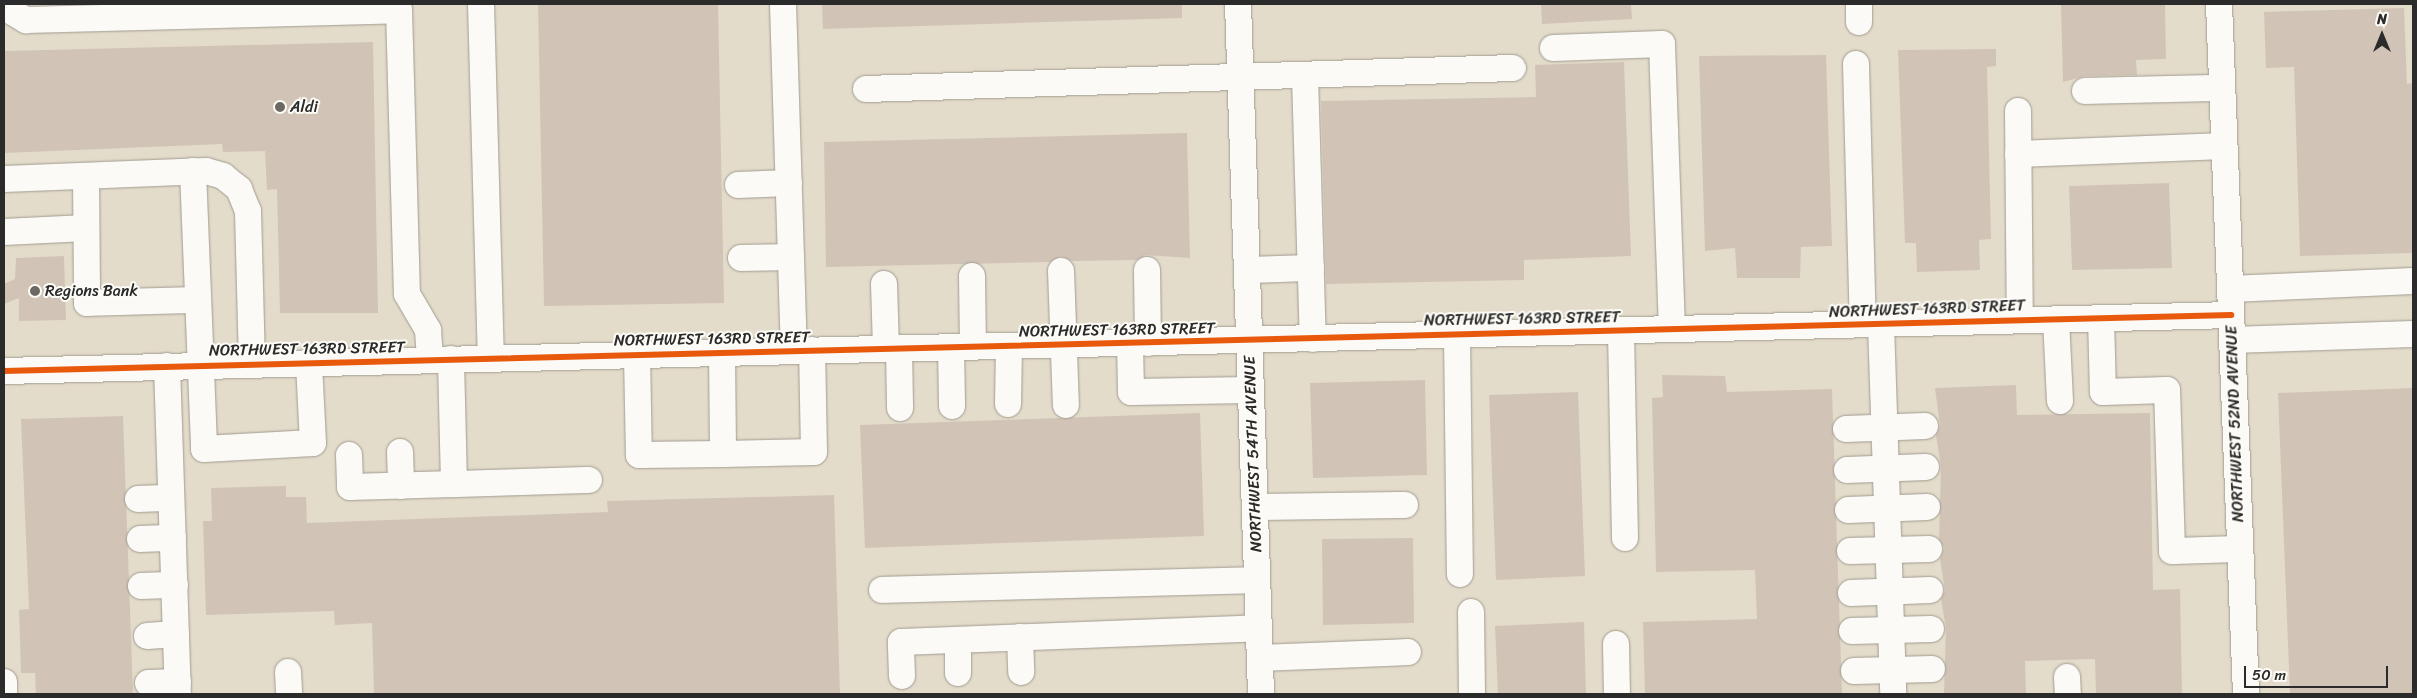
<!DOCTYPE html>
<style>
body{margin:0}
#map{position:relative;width:2417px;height:698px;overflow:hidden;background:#e4dcca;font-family:Sriracha,sans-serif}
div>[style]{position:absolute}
.building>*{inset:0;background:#d1c4b7}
.roads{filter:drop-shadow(0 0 1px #a19c92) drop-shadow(0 0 1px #a19c92)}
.minor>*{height:26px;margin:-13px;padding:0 13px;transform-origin:13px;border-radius:13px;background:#fbfaf7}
.cycleway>*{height:6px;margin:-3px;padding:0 3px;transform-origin:3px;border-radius:3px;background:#e8590c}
.dots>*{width:14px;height:14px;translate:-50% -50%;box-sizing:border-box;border:2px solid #fdfcf7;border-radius:50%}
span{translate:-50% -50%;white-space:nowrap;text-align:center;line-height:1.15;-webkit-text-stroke:4px #fdfcf7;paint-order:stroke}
.poi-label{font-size:16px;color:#2b2b2b}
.left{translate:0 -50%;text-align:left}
.street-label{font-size:16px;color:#2b2b2b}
.frame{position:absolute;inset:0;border:5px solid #2b2b2b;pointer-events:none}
.north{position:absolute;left:2357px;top:10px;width:50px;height:50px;-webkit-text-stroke:4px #fdfcf7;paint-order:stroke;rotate:0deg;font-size:14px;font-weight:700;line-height:20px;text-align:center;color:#2b2b2b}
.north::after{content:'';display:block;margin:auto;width:18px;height:22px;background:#2b2b2b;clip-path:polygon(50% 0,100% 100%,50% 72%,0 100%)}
.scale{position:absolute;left:2244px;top:666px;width:144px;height:22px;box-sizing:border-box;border:2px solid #2b2b2b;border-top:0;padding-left:6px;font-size:15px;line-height:18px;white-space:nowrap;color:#2b2b2b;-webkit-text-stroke:4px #fdfcf7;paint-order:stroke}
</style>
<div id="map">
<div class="building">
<i style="clip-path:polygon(538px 4px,718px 4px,724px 303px,544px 306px)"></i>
<i style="clip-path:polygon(822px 4px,1182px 4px,1182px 18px,823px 29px)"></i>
<i style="clip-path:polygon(1541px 4px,1631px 4px,1632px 19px,1542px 24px)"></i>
<i style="clip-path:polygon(2061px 4px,2165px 4px,2166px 59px,2136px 60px,2137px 75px,2085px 76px,2063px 82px)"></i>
<i style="clip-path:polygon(2404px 8px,2407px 84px,2413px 83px,2413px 253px,2300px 256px,2294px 67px,2266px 68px,2264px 12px)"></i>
<i style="clip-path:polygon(373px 42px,378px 313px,280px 313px,277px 189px,267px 190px,265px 151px,223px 152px,222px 144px,4px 153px,4px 51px)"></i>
<i style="clip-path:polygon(1996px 49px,1996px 66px,1987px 67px,1991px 239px,1979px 240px,1980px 270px,1917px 272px,1916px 243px,1905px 243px,1898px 50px)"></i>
<i style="clip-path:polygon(1826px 55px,1832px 246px,1801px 247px,1800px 278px,1737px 278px,1735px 248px,1705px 251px,1699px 56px)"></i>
<i style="clip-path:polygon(1624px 62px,1631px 256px,1524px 260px,1524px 280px,1326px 284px,1321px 101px,1536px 97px,1535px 65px)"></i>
<i style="clip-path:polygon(1187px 133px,1190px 258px,1146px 255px,1137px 260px,1072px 261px,1061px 256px,1050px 262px,826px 267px,824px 142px)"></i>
<i style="clip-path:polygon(2169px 183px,2172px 268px,2072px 270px,2069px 186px)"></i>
<i style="clip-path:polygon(64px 256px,66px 320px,19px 321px,19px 298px,4px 304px,4px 284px,15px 279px,16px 258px)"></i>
<i style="clip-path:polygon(1662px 375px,1725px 376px,1727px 392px,1832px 389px,1842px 694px,1645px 694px,1643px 622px,1757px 619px,1755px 570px,1656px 572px,1652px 398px,1663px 397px)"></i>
<i style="clip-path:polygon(1425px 380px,1427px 475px,1313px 478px,1310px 383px)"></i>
<i style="clip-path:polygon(2016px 385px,2017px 415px,2150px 413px,2153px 590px,2180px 589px,2182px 694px,2096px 694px,2095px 659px,2025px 661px,2026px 694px,1944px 694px,1946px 628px,1941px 599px,1945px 590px,1940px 559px,1944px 548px,1939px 539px,1941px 467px,1936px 435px,1940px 426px,1935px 388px)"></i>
<i style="clip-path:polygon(2413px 388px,2413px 694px,2290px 694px,2278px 393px)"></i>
<i style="clip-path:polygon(1578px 392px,1585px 576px,1496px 580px,1489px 395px)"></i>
<i style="clip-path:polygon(1200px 413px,1204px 536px,865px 548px,860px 425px)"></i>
<i style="clip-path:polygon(123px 416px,133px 694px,36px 694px,35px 673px,21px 673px,19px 610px,29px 609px,21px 419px)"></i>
<i style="clip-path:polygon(286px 486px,286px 497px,306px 497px,307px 523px,608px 512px,607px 501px,834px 495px,840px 694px,374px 694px,372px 623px,335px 625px,334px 611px,206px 615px,203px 521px,212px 521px,211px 488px)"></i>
<i style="clip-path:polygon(1413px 538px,1414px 623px,1323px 625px,1322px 539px)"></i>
<i style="clip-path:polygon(1584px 622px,1586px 694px,1498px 694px,1495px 626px)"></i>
</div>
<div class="roads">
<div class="minor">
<i style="left:481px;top:4px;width:354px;rotate:88.4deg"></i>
<i style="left:783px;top:4px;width:347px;rotate:88.2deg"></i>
<i style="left:1238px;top:4px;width:690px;rotate:88.09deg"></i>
<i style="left:1859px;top:4px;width:18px;rotate:90deg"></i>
<i style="left:2219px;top:4px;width:691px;rotate:87.76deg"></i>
<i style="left:4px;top:7px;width:26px;rotate:31deg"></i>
<i style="left:26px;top:20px;width:373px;rotate:-1.5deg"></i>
<i style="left:399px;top:10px;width:284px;rotate:88.4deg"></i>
<i style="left:407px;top:294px;width:42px;rotate:59.7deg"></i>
<i style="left:428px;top:330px;width:30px;rotate:86deg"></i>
<i style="left:1553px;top:48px;width:109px;rotate:-2.1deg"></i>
<i style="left:1662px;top:44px;width:285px;rotate:88deg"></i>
<i style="left:1856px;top:64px;width:260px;rotate:88.5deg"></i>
<i style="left:1305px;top:76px;width:263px;rotate:88.3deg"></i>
<i style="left:866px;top:89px;width:647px;rotate:-1.86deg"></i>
<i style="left:2085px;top:91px;width:137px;rotate:-1.3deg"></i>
<i style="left:2018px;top:111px;width:209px;rotate:89.5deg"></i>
<i style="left:2018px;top:154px;width:206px;rotate:-2.2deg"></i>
<i style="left:193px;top:171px;width:278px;rotate:87.7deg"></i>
<i style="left:204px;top:449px;width:109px;rotate:-3.2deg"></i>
<i style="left:313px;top:443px;width:80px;rotate:-92.9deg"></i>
<i style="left:86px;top:176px;width:127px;rotate:89.5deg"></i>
<i style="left:87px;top:303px;width:108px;rotate:-1.6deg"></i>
<i style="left:4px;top:179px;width:202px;rotate:-2.3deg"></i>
<i style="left:206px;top:171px;width:18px;rotate:16deg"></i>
<i style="left:223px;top:176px;width:21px;rotate:39deg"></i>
<i style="left:239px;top:189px;width:24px;rotate:68deg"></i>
<i style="left:248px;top:211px;width:153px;rotate:88.5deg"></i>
<i style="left:738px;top:185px;width:51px;rotate:-2.2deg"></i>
<i style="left:4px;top:232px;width:82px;rotate:-2.8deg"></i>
<i style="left:741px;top:258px;width:50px;rotate:-1.1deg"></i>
<i style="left:1147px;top:270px;width:73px;rotate:89.2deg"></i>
<i style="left:1247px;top:270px;width:64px;rotate:-1.8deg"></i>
<i style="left:1061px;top:271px;width:134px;rotate:87.9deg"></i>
<i style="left:972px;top:276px;width:71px;rotate:89.2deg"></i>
<i style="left:884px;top:284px;width:65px;rotate:88.2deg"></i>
<i style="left:2230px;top:289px;width:183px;rotate:-2.5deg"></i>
<i style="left:2101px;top:318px;width:74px;rotate:88.5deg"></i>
<i style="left:2103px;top:392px;width:64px;rotate:-1.8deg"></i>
<i style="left:2167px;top:390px;width:161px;rotate:88.2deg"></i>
<i style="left:2172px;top:551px;width:68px;rotate:-1.7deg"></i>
<i style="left:2056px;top:319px;width:82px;rotate:87.2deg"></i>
<i style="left:1881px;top:324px;width:370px;rotate:88.1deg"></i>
<i style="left:1621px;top:331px;width:207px;rotate:88.9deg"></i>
<i style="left:1457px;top:335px;width:239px;rotate:89.3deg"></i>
<i style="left:2232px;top:340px;width:181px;rotate:-1.9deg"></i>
<i style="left:1130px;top:343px;width:49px;rotate:88.8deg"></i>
<i style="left:1131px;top:392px;width:120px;rotate:-1deg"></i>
<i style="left:951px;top:347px;width:59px;rotate:89deg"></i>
<i style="left:899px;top:348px;width:60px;rotate:89deg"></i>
<i style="left:722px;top:353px;width:101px;rotate:89.4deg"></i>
<i style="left:723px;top:454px;width:91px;rotate:-1.3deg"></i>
<i style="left:814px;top:452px;width:102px;rotate:-91.1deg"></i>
<i style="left:637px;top:355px;width:100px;rotate:88.9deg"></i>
<i style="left:639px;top:455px;width:84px;rotate:-0.7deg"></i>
<i style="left:167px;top:366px;width:328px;rotate:88.1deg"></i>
<i style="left:4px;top:371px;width:2228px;rotate:-1.44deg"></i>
<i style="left:1008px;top:404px;width:58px;rotate:-89deg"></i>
<i style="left:1846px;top:429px;width:79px;rotate:-2.2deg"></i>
<i style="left:400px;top:452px;width:34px;rotate:88deg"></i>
<i style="left:349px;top:455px;width:32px;rotate:88deg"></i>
<i style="left:350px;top:487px;width:104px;rotate:-1.7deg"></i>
<i style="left:454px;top:484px;width:125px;rotate:-91.4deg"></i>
<i style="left:1847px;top:470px;width:79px;rotate:-2.2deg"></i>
<i style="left:454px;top:484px;width:135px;rotate:-1.7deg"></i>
<i style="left:138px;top:499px;width:33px;rotate:-2deg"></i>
<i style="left:1255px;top:507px;width:150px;rotate:-0.8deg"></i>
<i style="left:1848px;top:510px;width:79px;rotate:-2.2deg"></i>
<i style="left:140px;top:539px;width:33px;rotate:-2deg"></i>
<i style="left:1850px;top:551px;width:79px;rotate:-1.5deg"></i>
<i style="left:141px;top:586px;width:34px;rotate:-2deg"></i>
<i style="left:882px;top:590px;width:375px;rotate:-1.5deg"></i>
<i style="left:1851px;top:593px;width:79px;rotate:-2.2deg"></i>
<i style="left:1471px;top:612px;width:82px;rotate:89.3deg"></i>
<i style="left:1852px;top:631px;width:79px;rotate:-1.5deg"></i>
<i style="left:147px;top:636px;width:29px;rotate:-4deg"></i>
<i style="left:1020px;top:637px;width:35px;rotate:88deg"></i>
<i style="left:958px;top:640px;width:33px;rotate:90deg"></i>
<i style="left:1616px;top:644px;width:50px;rotate:88.9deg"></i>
<i style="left:1260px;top:658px;width:148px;rotate:-2.3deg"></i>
<i style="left:1854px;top:671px;width:78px;rotate:-1.5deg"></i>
<i style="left:288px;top:672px;width:22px;rotate:87deg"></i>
<i style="left:902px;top:676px;width:34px;rotate:-92deg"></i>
<i style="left:901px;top:642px;width:358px;rotate:-2.2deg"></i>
<i style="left:2067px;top:677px;width:17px;rotate:87deg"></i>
<i style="left:4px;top:682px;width:12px;rotate:90deg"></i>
<i style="left:148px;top:683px;width:30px;rotate:-2deg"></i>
</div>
</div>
<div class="cycleway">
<i style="left:4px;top:371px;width:2228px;rotate:-1.44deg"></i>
</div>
<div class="dots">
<i style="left:280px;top:107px;background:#6c6963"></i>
<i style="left:35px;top:291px;background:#6c6963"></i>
</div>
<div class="poi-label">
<span class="left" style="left:290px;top:107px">Aldi</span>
<span class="left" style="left:45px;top:291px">Regions Bank</span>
</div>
<div class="street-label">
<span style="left:1927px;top:309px;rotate:-2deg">NORTHWEST 163RD STREET</span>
<span style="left:1522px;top:319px;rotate:-1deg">NORTHWEST 163RD STREET</span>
<span style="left:1117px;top:330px;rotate:-1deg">NORTHWEST 163RD STREET</span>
<span style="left:712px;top:339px;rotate:-1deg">NORTHWEST 163RD STREET</span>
<span style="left:307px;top:349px;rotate:-1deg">NORTHWEST 163RD STREET</span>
<span style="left:2235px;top:424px;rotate:-92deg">NORTHWEST 52ND AVENUE</span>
<span style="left:1253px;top:454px;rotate:-92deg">NORTHWEST 54TH AVENUE</span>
</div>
<div class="frame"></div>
<div class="north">N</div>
<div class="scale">50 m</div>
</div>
